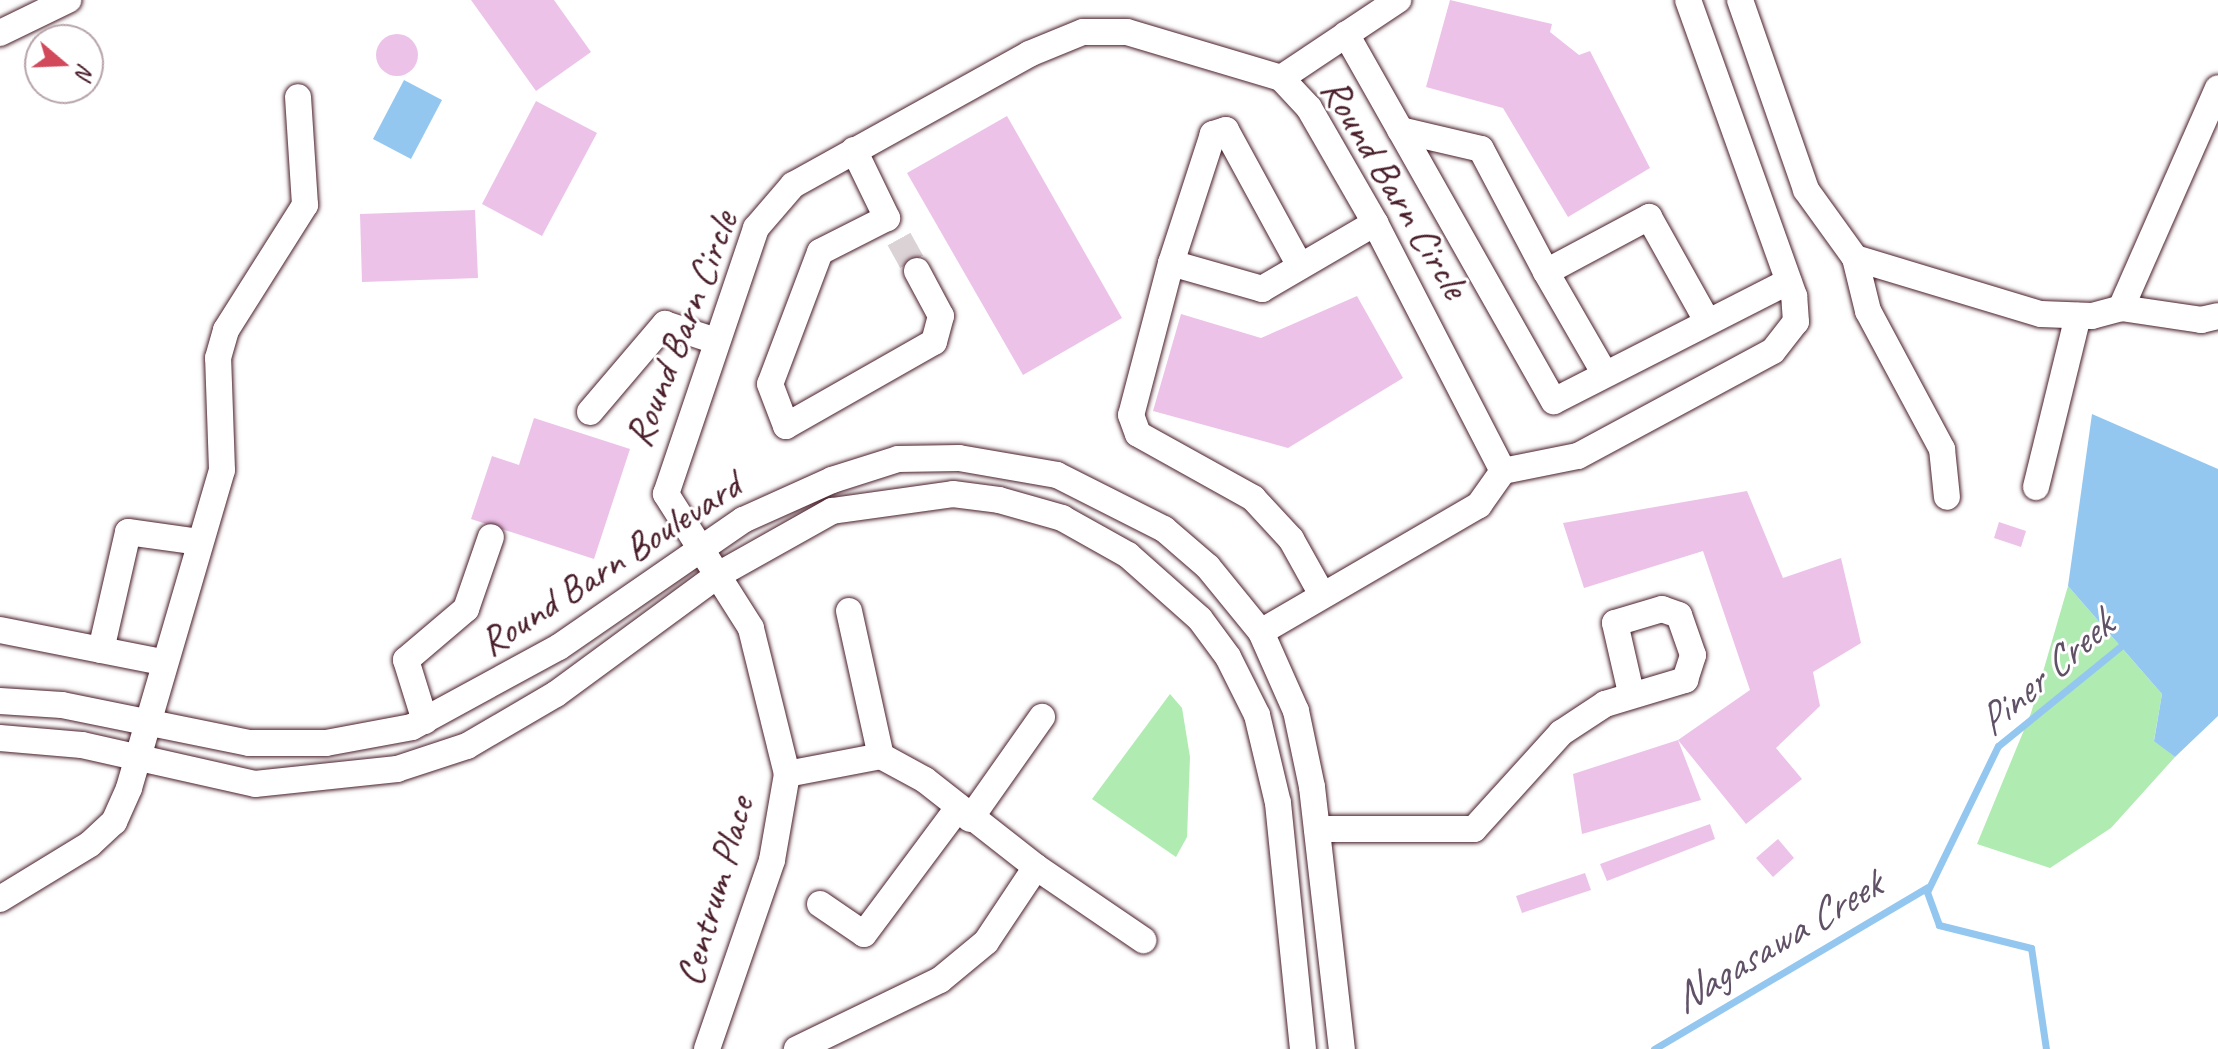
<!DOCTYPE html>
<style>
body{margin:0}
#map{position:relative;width:2218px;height:1049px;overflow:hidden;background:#fff;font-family:Caveat,sans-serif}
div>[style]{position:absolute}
.green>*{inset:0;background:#b0ebb1}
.water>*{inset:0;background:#93c7f0}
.stream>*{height:7px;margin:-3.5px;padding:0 3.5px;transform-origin:3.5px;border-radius:3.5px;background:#93c7f0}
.building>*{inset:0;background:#ecc2e9}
.round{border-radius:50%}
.minor-tunnel>*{height:26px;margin-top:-13px;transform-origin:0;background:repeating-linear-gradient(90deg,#dbd2d5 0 26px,transparent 0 39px)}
.roads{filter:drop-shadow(0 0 2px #4a1f2b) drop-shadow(0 0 2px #4a1f2b)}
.minor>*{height:26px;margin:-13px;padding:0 13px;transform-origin:13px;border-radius:13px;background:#fff}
span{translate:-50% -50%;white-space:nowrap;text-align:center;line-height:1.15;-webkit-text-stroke:6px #fff;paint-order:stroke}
.street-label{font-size:40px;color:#4a1f2b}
.water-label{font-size:42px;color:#605166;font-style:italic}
.north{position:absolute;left:24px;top:24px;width:80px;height:80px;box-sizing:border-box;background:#fff;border:2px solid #b7a5aa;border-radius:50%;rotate:109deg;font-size:22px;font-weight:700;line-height:32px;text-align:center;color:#4a1f2b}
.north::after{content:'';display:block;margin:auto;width:28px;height:36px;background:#d1495b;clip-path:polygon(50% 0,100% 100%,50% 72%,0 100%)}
</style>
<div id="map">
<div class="green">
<i style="clip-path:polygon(2068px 586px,2162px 694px,2154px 740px,2175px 757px,2111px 828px,2050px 868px,1977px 844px,2031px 713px)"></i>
<i style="clip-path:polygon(1170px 694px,1182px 708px,1190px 757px,1187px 837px,1176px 857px,1092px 799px)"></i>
</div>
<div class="water">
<i style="clip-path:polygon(404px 80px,442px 100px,411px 159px,373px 139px)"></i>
<i style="clip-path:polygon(2092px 414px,2218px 469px,2218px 716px,2175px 757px,2154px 741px,2162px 694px,2068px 586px)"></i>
</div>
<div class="stream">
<i style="left:1654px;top:1049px;width:318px;rotate:-30.6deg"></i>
<i style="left:2046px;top:1049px;width:102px;rotate:-98.4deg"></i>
<i style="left:2031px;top:948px;width:95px;rotate:-166deg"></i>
<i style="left:1939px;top:925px;width:35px;rotate:-110deg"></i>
<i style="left:1927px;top:892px;width:162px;rotate:-64.1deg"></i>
<i style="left:1998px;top:746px;width:166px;rotate:-39.1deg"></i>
</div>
<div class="building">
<i style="clip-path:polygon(471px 0,554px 0,591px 52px,536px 91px)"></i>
<i style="clip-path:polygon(1450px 0,1552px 24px,1550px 32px,1579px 55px,1590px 51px,1650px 168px,1568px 217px,1503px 108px,1426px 87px)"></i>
<i class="round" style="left:376px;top:34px;width:42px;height:42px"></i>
<i style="clip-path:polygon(536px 101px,597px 133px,542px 236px,482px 204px)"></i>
<i style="clip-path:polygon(1007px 116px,1122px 318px,1023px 375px,907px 173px)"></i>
<i style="clip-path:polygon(475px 210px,478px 278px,362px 282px,360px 214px)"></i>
<i style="clip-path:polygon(1357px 296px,1403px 378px,1288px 448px,1153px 411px,1181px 314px,1261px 338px)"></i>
<i style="clip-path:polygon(534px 418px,630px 449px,594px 559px,471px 519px,492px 456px,519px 465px)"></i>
<i style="clip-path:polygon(1747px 491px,1783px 578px,1841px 558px,1861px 643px,1813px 672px,1820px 706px,1776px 748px,1802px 779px,1746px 824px,1678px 740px,1750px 690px,1703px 551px,1584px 588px,1563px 523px)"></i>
<i style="clip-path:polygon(1999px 522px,2026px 531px,2021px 547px,1994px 538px)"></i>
<i style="clip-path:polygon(1678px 740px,1701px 800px,1582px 834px,1573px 774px)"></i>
<i style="clip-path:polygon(1710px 824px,1715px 839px,1607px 881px,1600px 864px)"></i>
<i style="clip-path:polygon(1778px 839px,1794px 858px,1773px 877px,1756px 858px)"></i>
<i style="clip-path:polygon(1585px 873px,1591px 890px,1522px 913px,1516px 896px)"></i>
</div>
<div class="minor-tunnel">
<i style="left:899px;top:239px;width:37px;rotate:61deg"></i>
</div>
<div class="roads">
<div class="minor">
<i style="left:1740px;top:0;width:201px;rotate:70.8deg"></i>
<i style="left:1806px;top:190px;width:84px;rotate:54.2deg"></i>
<i style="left:1855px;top:258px;width:194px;rotate:16.8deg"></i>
<i style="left:2041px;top:314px;width:51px;rotate:2.2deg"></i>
<i style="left:2092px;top:316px;width:30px;rotate:-15deg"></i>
<i style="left:2121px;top:308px;width:81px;rotate:8.5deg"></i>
<i style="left:2201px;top:320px;width:17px;rotate:-13deg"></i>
<i style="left:0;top:33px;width:76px;rotate:-25.9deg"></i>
<i style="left:1346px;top:34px;width:422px;rotate:60.5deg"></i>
<i style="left:1554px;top:401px;width:263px;rotate:-27deg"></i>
<i style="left:1281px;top:78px;width:141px;rotate:-33.7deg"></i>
<i style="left:1400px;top:130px;width:83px;rotate:13.2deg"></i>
<i style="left:1481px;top:149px;width:139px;rotate:62.1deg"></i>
<i style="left:1546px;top:272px;width:117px;rotate:-28.1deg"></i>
<i style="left:1649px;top:217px;width:117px;rotate:60.8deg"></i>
<i style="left:854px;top:150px;width:76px;rotate:64.1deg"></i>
<i style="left:887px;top:218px;width:75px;rotate:153.1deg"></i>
<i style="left:820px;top:252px;width:141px;rotate:110.7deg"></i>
<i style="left:770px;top:384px;width:45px;rotate:69.1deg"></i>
<i style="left:786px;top:426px;width:170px;rotate:-29.6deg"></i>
<i style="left:934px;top:342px;width:27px;rotate:-75deg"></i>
<i style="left:941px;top:316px;width:51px;rotate:-118.1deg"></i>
<i style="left:1855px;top:258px;width:55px;rotate:76.2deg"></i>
<i style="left:1868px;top:311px;width:157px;rotate:61.8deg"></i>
<i style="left:1942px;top:449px;width:48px;rotate:84.1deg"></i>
<i style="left:1171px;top:263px;width:157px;rotate:104.7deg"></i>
<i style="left:1131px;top:415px;width:20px;rotate:70deg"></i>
<i style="left:1138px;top:434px;width:132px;rotate:29.1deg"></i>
<i style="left:1253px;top:498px;width:56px;rotate:47.2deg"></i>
<i style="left:1291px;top:539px;width:62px;rotate:60.9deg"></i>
<i style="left:1300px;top:266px;width:155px;rotate:-118.6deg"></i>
<i style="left:1226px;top:130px;width:14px;rotate:163deg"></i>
<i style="left:1213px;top:134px;width:136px;rotate:108deg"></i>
<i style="left:1171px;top:263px;width:95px;rotate:15.9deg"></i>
<i style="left:1262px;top:289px;width:131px;rotate:-30.3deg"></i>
<i style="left:1546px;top:272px;width:118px;rotate:60deg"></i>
<i style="left:2121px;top:308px;width:240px;rotate:-66.2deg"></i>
<i style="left:590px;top:412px;width:116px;rotate:-49.6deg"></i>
<i style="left:665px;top:324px;width:54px;rotate:18.4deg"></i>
<i style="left:1503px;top:471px;width:76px;rotate:-11.3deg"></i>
<i style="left:1578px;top:456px;width:221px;rotate:-28.3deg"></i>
<i style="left:1773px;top:351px;width:37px;rotate:-52deg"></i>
<i style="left:1796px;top:322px;width:26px;rotate:-94deg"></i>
<i style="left:1794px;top:296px;width:314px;rotate:-109.7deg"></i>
<i style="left:2036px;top:487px;width:176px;rotate:-76.2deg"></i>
<i style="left:849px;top:611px;width:148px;rotate:77.6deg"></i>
<i style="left:0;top:630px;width:165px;rotate:11.2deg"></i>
<i style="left:101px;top:650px;width:121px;rotate:-77.1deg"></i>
<i style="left:128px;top:532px;width:73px;rotate:7.9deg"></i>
<i style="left:0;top:701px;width:62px;rotate:3.7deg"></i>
<i style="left:62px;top:705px;width:191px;rotate:11.5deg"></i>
<i style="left:249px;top:743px;width:77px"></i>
<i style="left:326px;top:743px;width:87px;rotate:-10.5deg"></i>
<i style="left:412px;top:727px;width:167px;rotate:-28.6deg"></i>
<i style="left:559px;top:647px;width:224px;rotate:-34.6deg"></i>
<i style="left:743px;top:520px;width:98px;rotate:-24.2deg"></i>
<i style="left:832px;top:480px;width:69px;rotate:-17.7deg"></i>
<i style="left:898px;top:459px;width:61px;rotate:-0.9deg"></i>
<i style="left:959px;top:458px;width:99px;rotate:9.8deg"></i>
<i style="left:1057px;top:475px;width:120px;rotate:26.8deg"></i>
<i style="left:1164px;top:529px;width:58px;rotate:40.8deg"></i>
<i style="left:1208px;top:567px;width:84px;rotate:50.8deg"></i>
<i style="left:1261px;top:632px;width:86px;rotate:66.1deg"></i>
<i style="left:1296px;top:711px;width:78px;rotate:78.1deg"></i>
<i style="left:1312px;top:787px;width:264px;rotate:83.5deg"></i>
<i style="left:425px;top:721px;width:64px;rotate:-107.3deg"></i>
<i style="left:406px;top:660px;width:79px;rotate:-40.4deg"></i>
<i style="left:466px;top:609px;width:76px;rotate:-70.9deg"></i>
<i style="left:0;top:738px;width:82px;rotate:4.9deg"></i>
<i style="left:82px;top:745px;width:177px;rotate:12.7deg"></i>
<i style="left:255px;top:784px;width:143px;rotate:-6deg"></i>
<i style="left:397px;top:769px;width:74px;rotate:-18.2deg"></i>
<i style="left:467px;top:746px;width:103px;rotate:-30.3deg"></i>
<i style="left:556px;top:694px;width:201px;rotate:-36.3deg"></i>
<i style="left:718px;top:575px;width:131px;rotate:-29.3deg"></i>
<i style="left:832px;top:511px;width:122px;rotate:-8deg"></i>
<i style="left:953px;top:494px;width:46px;rotate:7.4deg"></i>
<i style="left:999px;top:500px;width:66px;rotate:15.9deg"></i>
<i style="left:1062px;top:518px;width:76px;rotate:29.3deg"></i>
<i style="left:1128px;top:555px;width:96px;rotate:41.6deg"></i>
<i style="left:1200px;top:619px;width:47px;rotate:53.6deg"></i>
<i style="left:1228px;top:657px;width:65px;rotate:63.4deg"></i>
<i style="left:1257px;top:715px;width:90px;rotate:76.6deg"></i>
<i style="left:1278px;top:803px;width:247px;rotate:84.2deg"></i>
<i style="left:787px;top:774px;width:96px;rotate:-10.8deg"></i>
<i style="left:881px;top:756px;width:50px;rotate:28.6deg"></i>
<i style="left:925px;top:780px;width:141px;rotate:38.1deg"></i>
<i style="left:1036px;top:867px;width:90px;rotate:123.7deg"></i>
<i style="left:986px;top:942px;width:60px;rotate:140.4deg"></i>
<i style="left:940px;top:980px;width:159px;rotate:154.2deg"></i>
<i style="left:970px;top:819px;width:125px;rotate:-54.8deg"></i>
<i style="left:1317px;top:829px;width:157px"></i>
<i style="left:1474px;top:829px;width:130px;rotate:-47.8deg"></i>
<i style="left:1561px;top:733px;width:53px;rotate:-33.4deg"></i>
<i style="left:1605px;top:704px;width:84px;rotate:-16.7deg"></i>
<i style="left:1685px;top:680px;width:26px;rotate:-72deg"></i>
<i style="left:1693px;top:655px;width:42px;rotate:-109.3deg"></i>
<i style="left:1679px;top:615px;width:18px;rotate:-161deg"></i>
<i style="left:1662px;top:609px;width:49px;rotate:163.4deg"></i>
<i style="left:1615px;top:623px;width:72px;rotate:77.1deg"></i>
<i style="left:1036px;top:867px;width:130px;rotate:34.3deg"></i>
<i style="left:0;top:899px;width:105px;rotate:-31.4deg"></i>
<i style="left:90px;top:844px;width:33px;rotate:-43deg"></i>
<i style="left:114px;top:822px;width:37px;rotate:-66deg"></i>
<i style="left:129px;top:788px;width:331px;rotate:-73.7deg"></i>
<i style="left:222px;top:470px;width:112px;rotate:-92deg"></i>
<i style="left:218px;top:358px;width:29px;rotate:-74deg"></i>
<i style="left:226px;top:330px;width:148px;rotate:-57.7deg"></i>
<i style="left:305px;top:205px;width:108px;rotate:-93.7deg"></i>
<i style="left:820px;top:904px;width:53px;rotate:34.3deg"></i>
<i style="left:864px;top:934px;width:157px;rotate:-53.3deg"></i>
<i style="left:707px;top:1049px;width:200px;rotate:-71deg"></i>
<i style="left:772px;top:860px;width:87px;rotate:-80.1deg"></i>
<i style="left:787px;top:774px;width:150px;rotate:-103.9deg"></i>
<i style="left:751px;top:628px;width:159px;rotate:-122.4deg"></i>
<i style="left:666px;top:494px;width:281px;rotate:-71.3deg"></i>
<i style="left:756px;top:228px;width:57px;rotate:-49.3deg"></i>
<i style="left:793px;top:185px;width:270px;rotate:-29deg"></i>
<i style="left:1029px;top:54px;width:58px;rotate:-22.2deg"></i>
<i style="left:1083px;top:32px;width:44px"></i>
<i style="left:1127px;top:32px;width:161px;rotate:16.6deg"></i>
<i style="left:1281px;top:78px;width:41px;rotate:47deg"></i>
<i style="left:1309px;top:108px;width:133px;rotate:60.1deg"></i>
<i style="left:1375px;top:223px;width:279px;rotate:62.7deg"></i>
<i style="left:1503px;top:471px;width:42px;rotate:125.2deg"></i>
<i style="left:1479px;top:505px;width:252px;rotate:149.8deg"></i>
</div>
</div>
<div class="street-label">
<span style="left:1395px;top:188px;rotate:59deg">Round Barn Circle</span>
<span style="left:681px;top:329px;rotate:-69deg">Round Barn Circle</span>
<span style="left:610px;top:564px;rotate:-33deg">Round Barn Boulevard</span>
<span style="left:714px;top:891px;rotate:-74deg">Centrum Place</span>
</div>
<div class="water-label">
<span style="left:2045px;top:674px;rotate:-41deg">Piner Creek</span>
<span style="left:1777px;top:942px;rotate:-31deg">Nagasawa Creek</span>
</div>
<div class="north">N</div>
</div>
